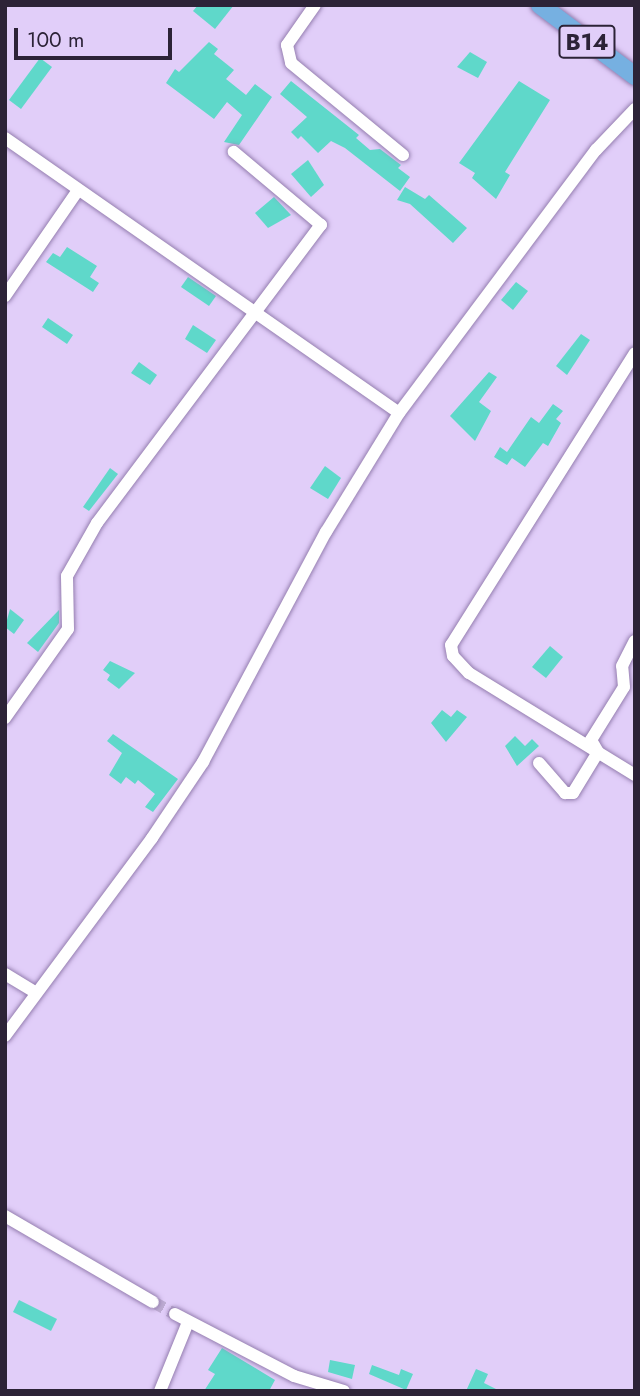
<!DOCTYPE html>
<style>
body{margin:0}
#map{position:relative;width:640px;height:1396px;overflow:hidden;background:#e1cef9;font-family:Jost,sans-serif}
div>[style]{position:absolute}
.building>*{inset:0;background:#5fd8ca}
.minor-tunnel>*{height:12px;margin-top:-6px;transform-origin:0;background:repeating-linear-gradient(90deg,#bdacd2 0 12px,transparent 0 18px)}
.roads{filter:drop-shadow(0 0 2px #957eb0) drop-shadow(0 0 2px #957eb0)}
.minor>*{height:12px;margin:-6px;padding:0 6px;transform-origin:6px;border-radius:6px;background:#fff}
.highway>*{height:18px;margin:-9px;padding:0 9px;transform-origin:9px;border-radius:9px;background:#76b0e1}
span{translate:-50% -50%;white-space:nowrap;text-align:center;line-height:1.15;-webkit-text-stroke:5px #e1cef9;paint-order:stroke}
.shield-label span{padding:2px 5px;background:#e1cef9;border:2px solid;border-radius:5px;-webkit-text-stroke-width:0}
.shield-label{font-size:23px;color:#2c2337;font-weight:700}
.frame{position:absolute;inset:0;border:7px solid #2c2337;pointer-events:none}
.scale{position:absolute;left:14px;top:28px;width:158px;height:32px;box-sizing:border-box;border:4px solid #2c2337;border-top:0;padding-left:9px;font-size:21px;line-height:24px;white-space:nowrap;color:#2c2337;-webkit-text-stroke:5px #e1cef9;paint-order:stroke}
</style>
<div id="map">
<div class="building">
<i style="clip-path:polygon(198px 5px,234px 5px,215px 29px,193px 11px)"></i>
<i style="clip-path:polygon(209px 42px,218px 49px,214px 54px,234px 70px,226px 79px,246px 95px,255px 84px,272px 97px,239px 145px,224px 142px,242px 115px,227px 102px,214px 119px,166px 83px,175px 69px,179px 72px)"></i>
<i style="clip-path:polygon(470px 52px,487px 62px,478px 78px,457px 67px)"></i>
<i style="clip-path:polygon(40px 58px,52px 67px,21px 109px,9px 100px)"></i>
<i style="clip-path:polygon(291px 81px,359px 135px,356px 138px,370px 150px,380px 149px,401px 165px,398px 168px,410px 177px,400px 191px,345px 148px,331px 141px,318px 153px,301px 136px,298px 139px,291px 132px,307px 117px,280px 94px)"></i>
<i style="clip-path:polygon(519px 81px,550px 100px,505px 172px,510px 175px,496px 199px,472px 178px,475px 173px,459px 163px)"></i>
<i style="clip-path:polygon(308px 160px,324px 185px,311px 197px,291px 174px)"></i>
<i style="clip-path:polygon(405px 187px,425px 199px,429px 195px,467px 228px,453px 243px,410px 204px,397px 200px)"></i>
<i style="clip-path:polygon(274px 197px,291px 215px,268px 228px,255px 213px)"></i>
<i style="clip-path:polygon(67px 247px,97px 266px,90px 277px,99px 283px,93px 292px,46px 262px,53px 253px,60px 257px)"></i>
<i style="clip-path:polygon(188px 277px,216px 296px,209px 306px,181px 287px)"></i>
<i style="clip-path:polygon(516px 282px,528px 291px,513px 310px,501px 300px)"></i>
<i style="clip-path:polygon(48px 318px,73px 335px,67px 344px,42px 327px)"></i>
<i style="clip-path:polygon(193px 325px,216px 340px,207px 353px,185px 339px)"></i>
<i style="clip-path:polygon(581px 334px,590px 340px,567px 375px,556px 366px)"></i>
<i style="clip-path:polygon(139px 362px,157px 375px,150px 385px,131px 373px)"></i>
<i style="clip-path:polygon(489px 372px,497px 377px,479px 402px,491px 411px,475px 441px,450px 416px)"></i>
<i style="clip-path:polygon(553px 404px,563px 411px,556px 419px,561px 423px,548px 446px,543px 443px,525px 467px,512px 458px,507px 465px,494px 457px,500px 447px,507px 452px,531px 417px,539px 423px)"></i>
<i style="clip-path:polygon(325px 466px,341px 478px,328px 499px,310px 488px)"></i>
<i style="clip-path:polygon(110px 468px,118px 474px,89px 511px,83px 507px)"></i>
<i style="clip-path:polygon(10px 609px,24px 620px,14px 634px,5px 627px)"></i>
<i style="clip-path:polygon(59px 610px,59px 623px,38px 652px,27px 643px)"></i>
<i style="clip-path:polygon(550px 646px,563px 657px,546px 678px,532px 667px)"></i>
<i style="clip-path:polygon(110px 661px,135px 673px,119px 689px,107px 680px,110px 675px,103px 670px)"></i>
<i style="clip-path:polygon(442px 710px,451px 717px,457px 710px,467px 717px,446px 742px,431px 723px)"></i>
<i style="clip-path:polygon(113px 734px,178px 779px,153px 812px,145px 807px,155px 794px,138px 780px,135px 784px,126px 777px,121px 784px,109px 775px,122px 753px,107px 741px)"></i>
<i style="clip-path:polygon(515px 736px,525px 746px,532px 739px,539px 746px,517px 766px,505px 746px)"></i>
<i style="clip-path:polygon(19px 1300px,57px 1319px,51px 1331px,13px 1312px)"></i>
<i style="clip-path:polygon(222px 1348px,275px 1380px,269px 1391px,204px 1391px,215px 1374px,208px 1370px)"></i>
<i style="clip-path:polygon(330px 1360px,355px 1365px,352px 1379px,328px 1372px)"></i>
<i style="clip-path:polygon(372px 1365px,399px 1375px,401px 1369px,413px 1374px,406px 1390px,369px 1374px)"></i>
<i style="clip-path:polygon(476px 1369px,488px 1374px,484px 1383px,500px 1391px,466px 1391px)"></i>
</div>
<div class="minor-tunnel">
<i style="left:153px;top:1302px;width:25px;rotate:29deg"></i>
</div>
<div class="roads">
<div class="minor">
<i style="left:315px;top:5px;width:49px;rotate:125deg"></i>
<i style="left:287px;top:45px;width:18px;rotate:77deg"></i>
<i style="left:291px;top:63px;width:145px;rotate:39.4deg"></i>
<i style="left:5px;top:138px;width:480px;rotate:34.9deg"></i>
<i style="left:5px;top:296px;width:129px;rotate:-55.4deg"></i>
<i style="left:635px;top:353px;width:345px;rotate:122.2deg"></i>
<i style="left:451px;top:645px;width:11px;rotate:80deg"></i>
<i style="left:453px;top:656px;width:23px;rotate:47deg"></i>
<i style="left:469px;top:673px;width:195px;rotate:31.6deg"></i>
<i style="left:5px;top:718px;width:109px;rotate:-54.7deg"></i>
<i style="left:68px;top:629px;width:53px;rotate:-91.1deg"></i>
<i style="left:67px;top:576px;width:61px;rotate:-60.5deg"></i>
<i style="left:97px;top:523px;width:373px;rotate:-53.1deg"></i>
<i style="left:321px;top:225px;width:114px;rotate:-140deg"></i>
<i style="left:539px;top:763px;width:40px;rotate:49deg"></i>
<i style="left:565px;top:793px;width:8px"></i>
<i style="left:573px;top:793px;width:48px;rotate:-58.6deg"></i>
<i style="left:598px;top:752px;width:14px;rotate:-120deg"></i>
<i style="left:591px;top:740px;width:62px;rotate:-58.1deg"></i>
<i style="left:624px;top:687px;width:21px;rotate:-95deg"></i>
<i style="left:622px;top:666px;width:28px;rotate:-63deg"></i>
<i style="left:5px;top:974px;width:35px;rotate:31deg"></i>
<i style="left:5px;top:1036px;width:247px;rotate:-53.4deg"></i>
<i style="left:152px;top:838px;width:92px;rotate:-56.1deg"></i>
<i style="left:203px;top:762px;width:261px;rotate:-61.9deg"></i>
<i style="left:326px;top:532px;width:140px;rotate:-58.5deg"></i>
<i style="left:399px;top:413px;width:329px;rotate:-53.2deg"></i>
<i style="left:596px;top:150px;width:57px;rotate:-46.4deg"></i>
<i style="left:5px;top:1216px;width:171px;rotate:30.2deg"></i>
<i style="left:175px;top:1314px;width:134px;rotate:27.5deg"></i>
<i style="left:294px;top:1376px;width:52px;rotate:16.7deg"></i>
<i style="left:160px;top:1391px;width:74px;rotate:-67.9deg"></i>
</div>
<div class="highway">
<i style="left:540px;top:5px;width:119px;rotate:36.8deg"></i>
</div>
</div>
<div class="shield-label">
<span style="left:587px;top:42px">B14</span>
</div>
<div class="frame"></div>
<div class="scale">100 m</div>
</div>
